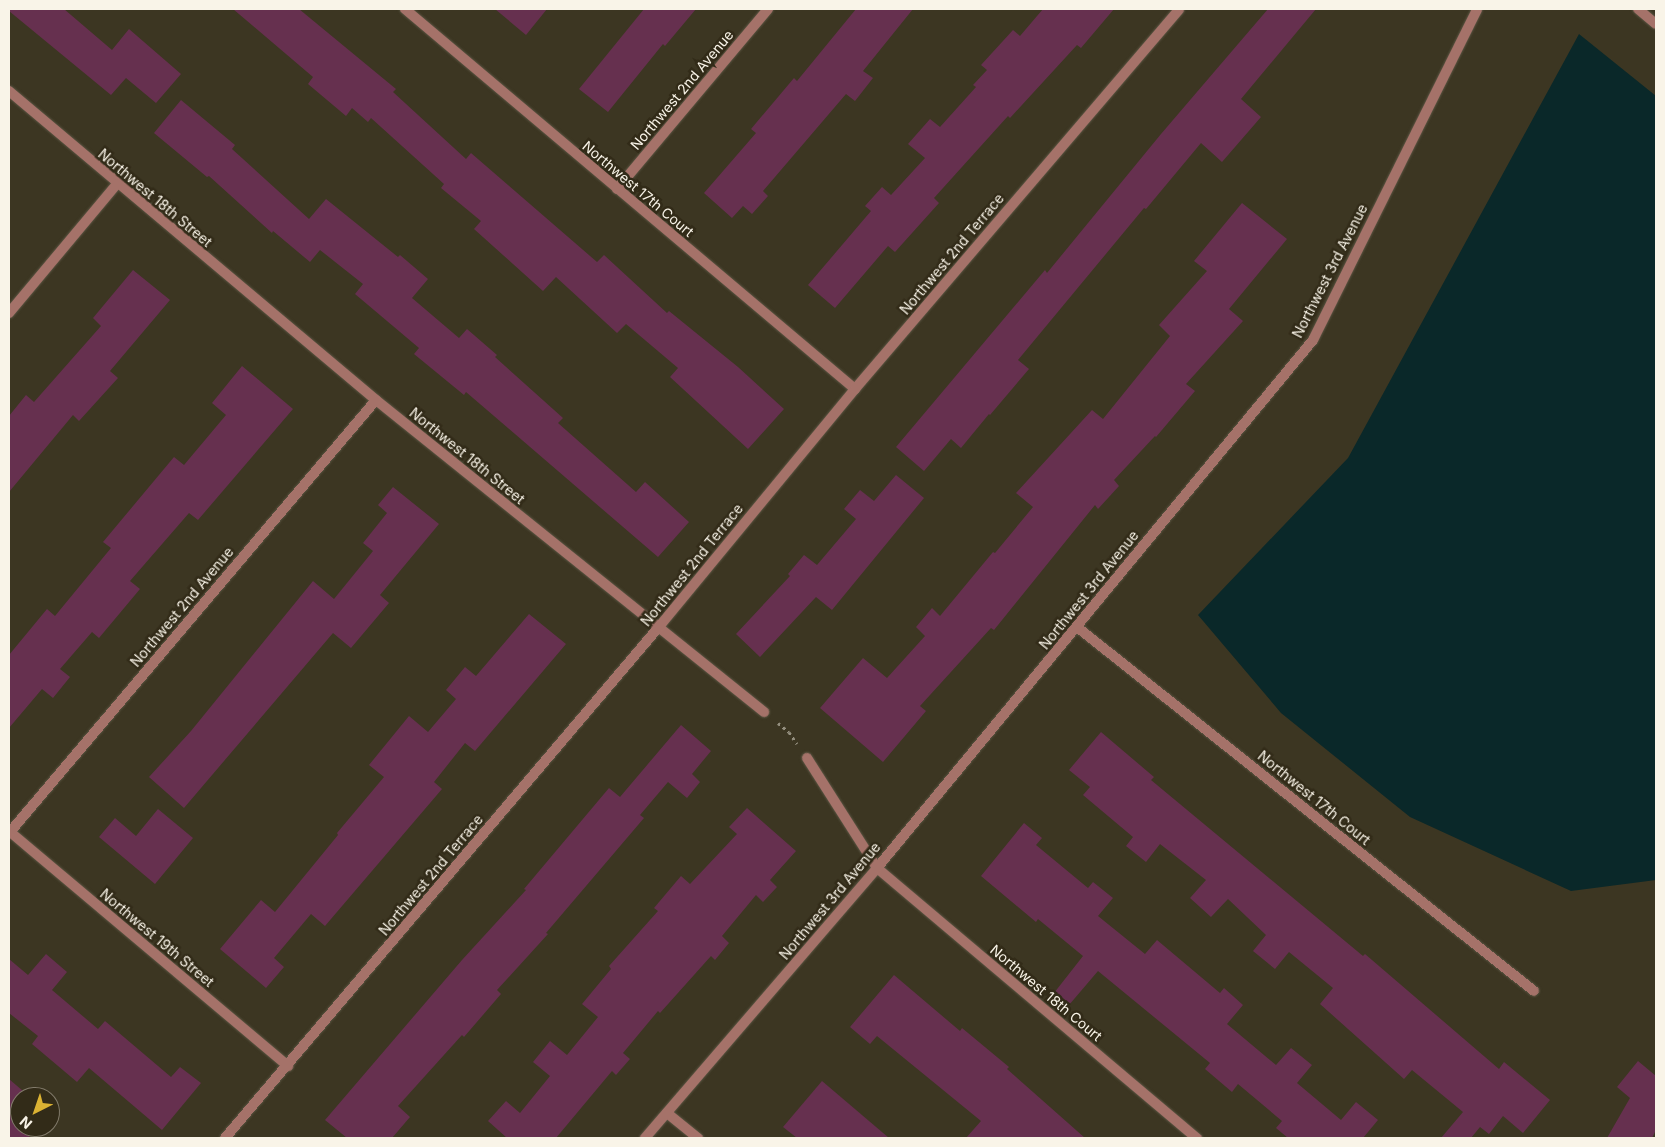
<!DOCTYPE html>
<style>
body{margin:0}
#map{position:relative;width:1665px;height:1147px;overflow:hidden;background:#3c3622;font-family:Inter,sans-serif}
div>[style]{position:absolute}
.water>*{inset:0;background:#0a2829}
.building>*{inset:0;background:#66304f}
.path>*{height:3px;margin-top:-1.5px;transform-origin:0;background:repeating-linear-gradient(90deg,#948f7f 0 2.5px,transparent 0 6.5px)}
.roads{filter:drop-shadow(0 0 1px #5a5442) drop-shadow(0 0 1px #5a5442)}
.minor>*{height:10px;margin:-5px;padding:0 5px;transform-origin:5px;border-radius:5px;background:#a57269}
.tertiary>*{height:10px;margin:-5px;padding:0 5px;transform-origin:5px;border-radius:5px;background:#a57269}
span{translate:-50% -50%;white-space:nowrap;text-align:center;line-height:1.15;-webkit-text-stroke:5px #322b18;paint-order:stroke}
.street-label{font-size:14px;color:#f9f4e8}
.frame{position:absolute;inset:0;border:10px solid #f9f4e8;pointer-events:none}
.north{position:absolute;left:10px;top:1087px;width:50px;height:50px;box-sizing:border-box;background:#322b18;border:1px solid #827b6b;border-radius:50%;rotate:221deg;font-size:14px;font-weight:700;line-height:20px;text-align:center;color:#f9f4e8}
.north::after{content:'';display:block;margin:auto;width:18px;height:22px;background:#dbb233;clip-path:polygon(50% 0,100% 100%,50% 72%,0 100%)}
</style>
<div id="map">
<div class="water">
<i style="clip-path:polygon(1579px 34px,1656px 96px,1656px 880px,1571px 891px,1410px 817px,1281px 713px,1198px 615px,1348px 458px)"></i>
</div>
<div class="building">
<i style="clip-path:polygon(9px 9px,64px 9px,112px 50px,129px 29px,181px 74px,156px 103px,126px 78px,111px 95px,9px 11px)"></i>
<i style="clip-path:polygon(233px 9px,299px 9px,396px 89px,393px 92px,466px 159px,471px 153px,597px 262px,604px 255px,667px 313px,669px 311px,738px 367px,784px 409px,748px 449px,670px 377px,678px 368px,626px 324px,617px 333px,556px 277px,543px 291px,474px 229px,481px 221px,441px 188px,444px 184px,371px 118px,368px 122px,352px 108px,346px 116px,308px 84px,313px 77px)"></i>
<i style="clip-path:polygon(495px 9px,547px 9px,526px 35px)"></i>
<i style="clip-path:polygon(644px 9px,696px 9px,665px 46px,663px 44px,608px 112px,579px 89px)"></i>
<i style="clip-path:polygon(856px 9px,913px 9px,863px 71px,873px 78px,855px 101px,846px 94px,763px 191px,768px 196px,752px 214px,743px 206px,732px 218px,704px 193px,756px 133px,751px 129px,794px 78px,797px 81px)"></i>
<i style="clip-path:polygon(1043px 9px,1114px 9px,1081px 48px,1077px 45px,1010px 118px,1008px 116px,934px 198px,939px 203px,895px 252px,888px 246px,835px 308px,808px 285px,871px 211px,865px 206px,882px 187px,891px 195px,925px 158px,908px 144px,930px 119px,940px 127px,976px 87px,973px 85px,987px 70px,981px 65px,1013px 30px,1020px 36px)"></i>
<i style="clip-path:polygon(1268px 9px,1316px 9px,1241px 99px,1261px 117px,1222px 162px,1201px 143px,1146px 209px,1144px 208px,1018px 360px,1029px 369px,990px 415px,989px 414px,961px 448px,951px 439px,924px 471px,896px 447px,1045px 270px,1047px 273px,1161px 134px)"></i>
<i style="clip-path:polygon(181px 100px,235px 145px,232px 149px,309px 219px,326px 199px,398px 257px,400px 255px,428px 279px,412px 298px,459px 338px,467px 329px,497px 355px,495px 357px,563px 418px,558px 423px,636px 492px,645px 482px,689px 522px,658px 557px,466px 392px,464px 395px,414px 354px,419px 348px,355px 294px,363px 284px,320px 250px,310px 262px,273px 231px,272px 233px,209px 176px,207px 177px,154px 133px)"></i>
<i style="clip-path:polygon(1242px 203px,1287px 239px,1229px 309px,1243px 321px,1186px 384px,1195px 391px,1156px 437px,1155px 436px,1114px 480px,1119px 486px,1098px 509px,1095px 505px,994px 630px,991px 628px,920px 706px,926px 711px,883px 762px,820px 708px,863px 658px,887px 678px,925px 636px,916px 627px,932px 608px,940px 616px,993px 552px,995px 553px,1033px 507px,1016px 493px,1092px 410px,1103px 419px,1170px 336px,1159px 325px,1207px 271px,1194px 261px)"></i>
<i style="clip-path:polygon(133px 270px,170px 300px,110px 371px,118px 378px,79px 421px,73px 415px,9px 492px,9px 416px,26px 395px,34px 402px,101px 326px,93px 318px)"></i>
<i style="clip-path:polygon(242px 366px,293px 409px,198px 520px,189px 513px,130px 581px,140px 589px,99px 638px,92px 632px,60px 669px,70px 677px,53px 698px,42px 689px,9px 728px,9px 655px,47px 609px,55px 616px,111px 548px,103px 542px,174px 457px,184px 465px,226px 415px,212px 403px)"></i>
<i style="clip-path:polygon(896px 475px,924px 498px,832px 610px,816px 597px,760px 657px,736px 634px,790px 576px,788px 574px,804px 555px,817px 565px,856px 519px,844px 509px,860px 490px,874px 501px)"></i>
<i style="clip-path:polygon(393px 487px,439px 524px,380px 595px,389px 603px,351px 648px,333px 633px,184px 808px,149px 777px,191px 731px,313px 581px,334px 599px,373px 551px,363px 543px,387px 513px,378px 505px)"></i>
<i style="clip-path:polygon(529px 614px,566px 644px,475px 751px,465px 743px,434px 782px,442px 789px,325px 926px,311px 914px,274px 958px,284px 967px,266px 988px,220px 949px,261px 900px,275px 912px,338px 835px,337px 833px,384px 777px,369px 765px,409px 716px,428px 732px,456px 699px,446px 690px,465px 667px,476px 676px)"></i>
<i style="clip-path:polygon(681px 725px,711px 751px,692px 774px,700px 782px,687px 798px,668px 782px,640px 815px,644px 818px,546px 933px,548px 934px,497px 990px,501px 994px,464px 1037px,462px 1035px,398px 1106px,410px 1117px,392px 1138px,347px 1138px,325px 1120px,462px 960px,526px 890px,524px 889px,609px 788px,620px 797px)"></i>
<i style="clip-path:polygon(1101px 732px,1154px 777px,1151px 780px,1363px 956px,1365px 954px,1499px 1069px,1504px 1062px,1550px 1100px,1523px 1133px,1503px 1116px,1489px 1134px,1480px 1127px,1471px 1138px,1441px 1138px,1463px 1112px,1412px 1070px,1404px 1079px,1320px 1004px,1333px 988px,1289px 952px,1275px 969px,1253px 951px,1266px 935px,1228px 899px,1211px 917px,1190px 898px,1206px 880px,1160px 844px,1146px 862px,1126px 846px,1133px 837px,1083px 795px,1090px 787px,1069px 770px)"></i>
<i style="clip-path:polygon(747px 808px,796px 851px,770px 880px,777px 887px,763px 902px,756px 895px,722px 936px,729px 943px,715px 960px,711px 956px,660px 1013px,658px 1011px,623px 1053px,630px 1059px,616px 1075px,612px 1071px,556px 1138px,507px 1138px,488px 1121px,506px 1101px,520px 1113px,550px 1076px,533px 1062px,550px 1041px,567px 1055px,598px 1017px,582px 1004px,611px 969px,609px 966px,658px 911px,654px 908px,681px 876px,690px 884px,737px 834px,729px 827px)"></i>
<i style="clip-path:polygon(158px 809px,193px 838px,155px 884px,99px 837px,115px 818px,136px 836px)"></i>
<i style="clip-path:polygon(1024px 823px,1042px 838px,1036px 845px,1088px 888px,1093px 882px,1113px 898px,1098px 916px,1145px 954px,1157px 940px,1220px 993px,1224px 988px,1243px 1005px,1227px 1024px,1276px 1065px,1291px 1048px,1312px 1065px,1297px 1083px,1341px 1120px,1356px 1102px,1378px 1120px,1363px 1138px,1288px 1138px,1276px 1128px,1282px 1121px,1238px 1084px,1232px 1092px,1205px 1069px,1210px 1063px,1098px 971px,1069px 1005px,1054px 993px,1083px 956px,1038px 919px,1036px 922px,981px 876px)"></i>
<i style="clip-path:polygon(46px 954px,67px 972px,52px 990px,98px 1029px,105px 1021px,171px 1077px,180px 1067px,201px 1083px,162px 1130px,89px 1068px,77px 1082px,32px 1044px,38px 1036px,9px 1013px,9px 959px,28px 975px)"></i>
<i style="clip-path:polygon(894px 975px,960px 1031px,962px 1028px,1009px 1067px,1007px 1069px,1085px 1138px,966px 1138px,981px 1121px,877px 1036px,870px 1044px,850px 1027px)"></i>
<i style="clip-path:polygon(1638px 1061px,1656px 1076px,1656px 1130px,1652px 1138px,1607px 1138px,1630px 1098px,1617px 1087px)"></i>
<i style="clip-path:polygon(9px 1079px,30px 1097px,20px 1097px,20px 1127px,37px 1127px,28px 1138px,9px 1138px)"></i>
<i style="clip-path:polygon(822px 1081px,889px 1138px,797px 1138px,783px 1127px)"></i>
</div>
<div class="path">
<i style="left:778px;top:723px;width:14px;rotate:39deg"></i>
<i style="left:789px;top:732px;width:14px;rotate:56deg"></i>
</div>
<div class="roads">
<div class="minor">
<i style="left:405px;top:9px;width:589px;rotate:40.18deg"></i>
<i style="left:1638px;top:9px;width:23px;rotate:40deg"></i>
<i style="left:9px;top:91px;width:480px;rotate:40.1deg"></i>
<i style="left:376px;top:400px;width:498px;rotate:38.8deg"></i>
<i style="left:617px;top:189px;width:235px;rotate:-50deg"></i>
<i style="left:9px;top:313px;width:168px;rotate:-50.1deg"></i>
<i style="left:1077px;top:627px;width:584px;rotate:38.54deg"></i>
<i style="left:807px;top:758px;width:130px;rotate:57.5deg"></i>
<i style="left:877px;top:868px;width:419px;rotate:40.2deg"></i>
<i style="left:9px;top:831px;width:365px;rotate:40.1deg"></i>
<i style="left:10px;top:832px;width:566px;rotate:-49.73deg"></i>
<i style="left:667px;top:1113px;width:40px;rotate:39deg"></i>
<i style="left:225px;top:1138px;width:669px;rotate:-49.67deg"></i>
<i style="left:658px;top:628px;width:310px;rotate:-50.5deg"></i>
<i style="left:855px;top:389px;width:499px;rotate:-49.5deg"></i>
</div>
<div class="tertiary">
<i style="left:645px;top:1138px;width:356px;rotate:-49.3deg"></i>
<i style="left:877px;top:868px;width:685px;rotate:-50.45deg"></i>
<i style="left:1313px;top:340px;width:369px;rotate:-63.6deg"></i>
</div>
</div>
<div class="street-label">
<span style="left:682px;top:90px;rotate:-50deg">Northwest 2nd Avenue</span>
<span style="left:638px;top:189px;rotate:40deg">Northwest 17th Court</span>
<span style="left:155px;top:198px;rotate:40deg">Northwest 18th Street</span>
<span style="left:952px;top:254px;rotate:-50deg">Northwest 2nd Terrace</span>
<span style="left:1330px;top:271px;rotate:-63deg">Northwest 3rd Avenue</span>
<span style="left:467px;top:456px;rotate:39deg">Northwest 18th Street</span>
<span style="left:692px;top:565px;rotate:-51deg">Northwest 2nd Terrace</span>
<span style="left:1089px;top:590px;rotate:-51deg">Northwest 3rd Avenue</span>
<span style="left:182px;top:607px;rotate:-50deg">Northwest 2nd Avenue</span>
<span style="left:1314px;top:798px;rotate:39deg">Northwest 17th Court</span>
<span style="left:431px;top:875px;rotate:-50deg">Northwest 2nd Terrace</span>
<span style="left:830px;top:901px;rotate:-50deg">Northwest 3rd Avenue</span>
<span style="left:157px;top:938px;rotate:40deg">Northwest 19th Street</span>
<span style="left:1046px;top:993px;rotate:40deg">Northwest 18th Court</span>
</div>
<div class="frame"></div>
<div class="north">N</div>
</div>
